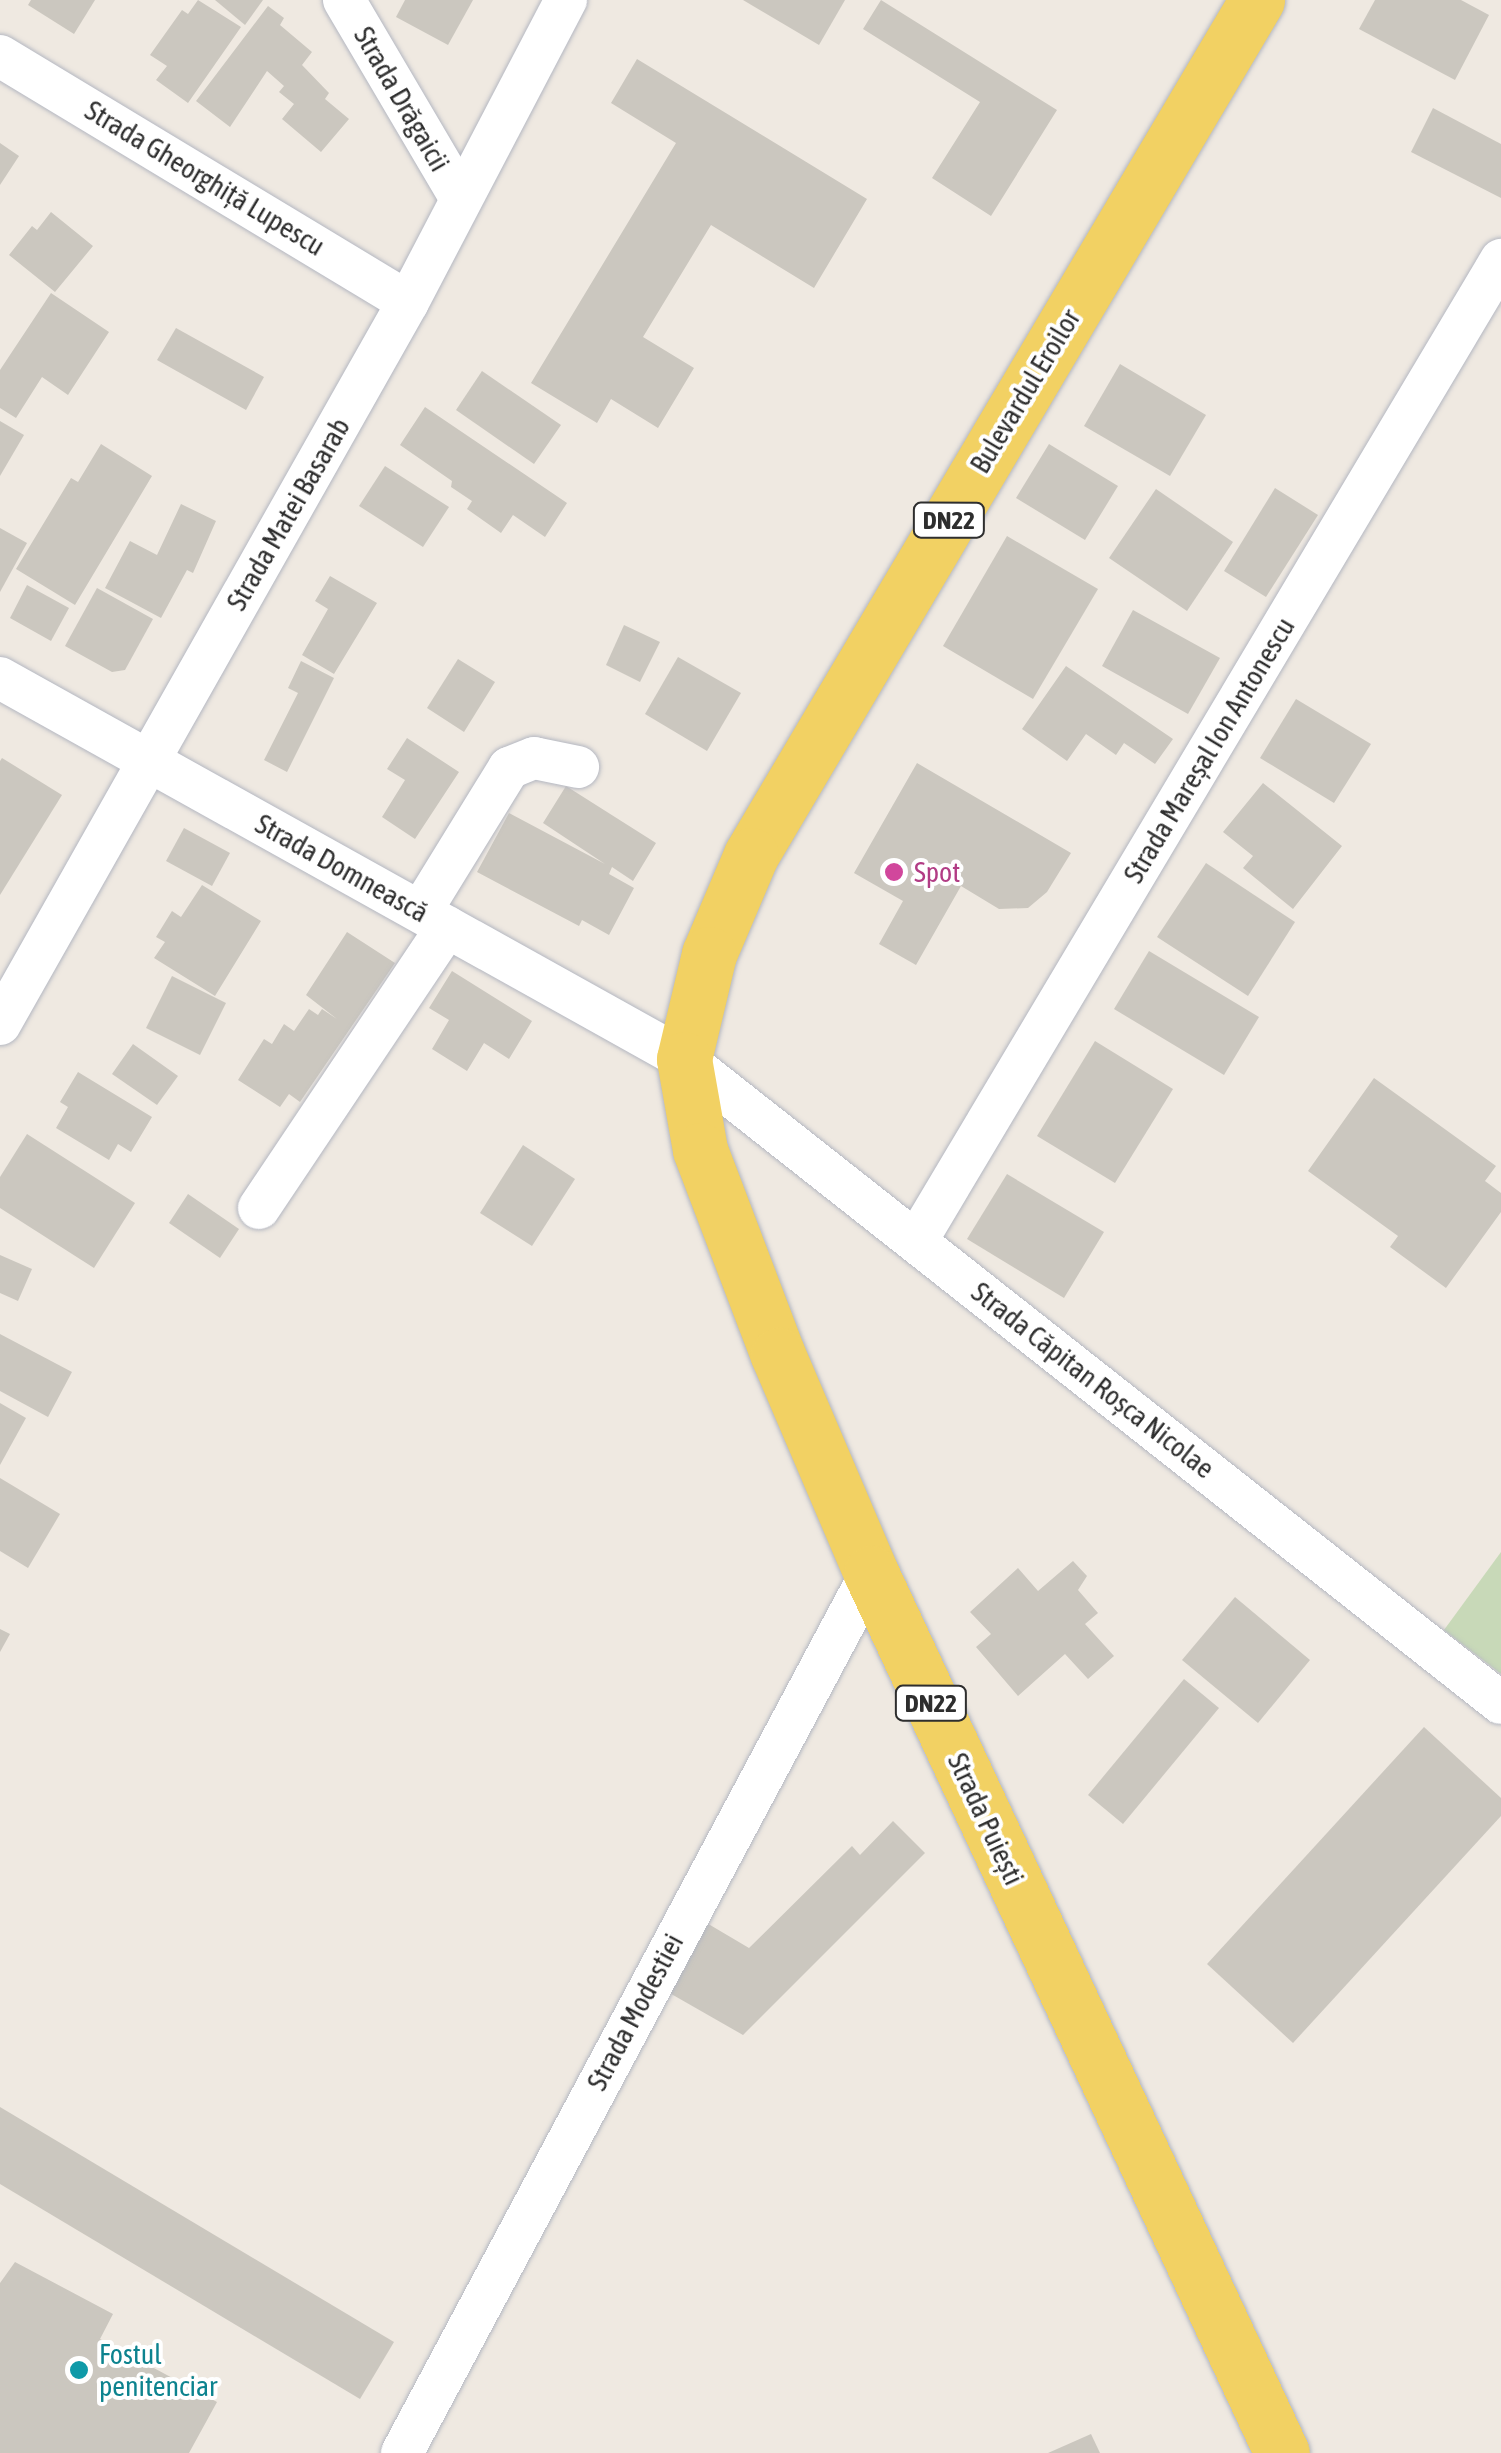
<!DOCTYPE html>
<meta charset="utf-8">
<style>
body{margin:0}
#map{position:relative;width:1501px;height:2453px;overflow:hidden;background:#efe9e1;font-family:"Asap Condensed",sans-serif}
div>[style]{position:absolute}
.cemetery>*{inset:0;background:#c8d9b8}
.building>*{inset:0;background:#cbc7bf}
.roads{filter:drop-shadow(0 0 2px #b4b7c1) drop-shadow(0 0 2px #b4b7c1)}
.minor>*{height:42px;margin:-21px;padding:0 21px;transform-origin:21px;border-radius:21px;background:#fff}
.major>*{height:55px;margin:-27.5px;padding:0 27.5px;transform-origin:27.5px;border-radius:27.5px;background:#f2d163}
.dots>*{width:28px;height:28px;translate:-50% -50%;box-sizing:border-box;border:5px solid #fff;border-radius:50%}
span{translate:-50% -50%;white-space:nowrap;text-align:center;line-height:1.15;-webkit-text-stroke:8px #fff;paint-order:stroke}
.shield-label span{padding:2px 8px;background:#fff;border:2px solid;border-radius:8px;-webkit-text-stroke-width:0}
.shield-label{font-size:25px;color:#2e2e2e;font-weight:700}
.street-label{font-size:28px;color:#2e2e2e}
.hotel-label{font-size:28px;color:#b23c85}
.left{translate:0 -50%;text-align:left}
.culture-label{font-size:28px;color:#0d838f}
</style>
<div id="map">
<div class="cemetery">
<i style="clip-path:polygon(1501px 1552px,1501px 1674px,1444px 1630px)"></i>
</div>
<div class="building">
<i style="clip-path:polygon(31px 0,95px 0,74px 34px,28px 5px)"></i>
<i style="clip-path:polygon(198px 0,241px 27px,188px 103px,156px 80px,167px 66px,150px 55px,182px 10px,188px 14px)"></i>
<i style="clip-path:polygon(215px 0,263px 0,245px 25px)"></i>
<i style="clip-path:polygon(405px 0,473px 0,448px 45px,396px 17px)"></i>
<i style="clip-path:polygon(743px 0,845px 0,819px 45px)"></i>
<i style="clip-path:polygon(881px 0,1057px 110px,991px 216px,932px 178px,980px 102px,863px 29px)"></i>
<i style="clip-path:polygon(1375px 0,1461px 0,1489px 15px,1455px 80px,1359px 29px)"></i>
<i style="clip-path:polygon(268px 6px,284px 18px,280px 25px,312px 52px,302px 65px,329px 93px,325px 99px,349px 119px,321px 152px,282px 119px,294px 104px,279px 92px,284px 86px,267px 71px,230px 127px,196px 101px)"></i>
<i style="clip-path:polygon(637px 59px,867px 199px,814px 288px,711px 225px,643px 337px,694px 368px,658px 428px,611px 399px,597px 423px,531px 383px,676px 143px,611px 103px)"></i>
<i style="clip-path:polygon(1433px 108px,1501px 144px,1501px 198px,1411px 152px)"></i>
<i style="clip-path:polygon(0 143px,19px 156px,0 185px)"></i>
<i style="clip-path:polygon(51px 212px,93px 246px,55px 292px,9px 255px,32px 226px,37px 230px)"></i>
<i style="clip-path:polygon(51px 293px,109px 332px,68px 395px,42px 377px,16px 418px,0 408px,0 370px)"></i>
<i style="clip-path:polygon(176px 328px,264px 377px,246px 410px,157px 360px)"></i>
<i style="clip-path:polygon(1120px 364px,1206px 415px,1170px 476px,1084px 426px)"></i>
<i style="clip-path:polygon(482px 371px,561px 425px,534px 464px,456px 410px)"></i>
<i style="clip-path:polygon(425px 407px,567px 503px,545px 537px,513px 515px,501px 533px,467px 509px,472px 501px,451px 487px,452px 481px,400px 445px)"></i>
<i style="clip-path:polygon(0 421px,24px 435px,0 476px)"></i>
<i style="clip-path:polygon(101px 444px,152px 476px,75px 605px,16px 569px,71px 478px,78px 482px)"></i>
<i style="clip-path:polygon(1049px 444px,1118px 486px,1085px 540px,1016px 498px)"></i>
<i style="clip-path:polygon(385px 466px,449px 507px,423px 547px,359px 506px)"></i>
<i style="clip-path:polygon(1275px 488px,1318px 515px,1266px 597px,1224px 571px)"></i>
<i style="clip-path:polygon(1156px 489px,1233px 542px,1187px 611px,1109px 558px)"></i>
<i style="clip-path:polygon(181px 504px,216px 521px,193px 573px,187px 570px,161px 618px,105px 588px,130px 541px,157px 555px)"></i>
<i style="clip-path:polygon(0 528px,27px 543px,0 592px)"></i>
<i style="clip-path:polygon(1007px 536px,1098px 589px,1033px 699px,943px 646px)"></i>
<i style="clip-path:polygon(330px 576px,377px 603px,334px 674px,302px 655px,328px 609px,315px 601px)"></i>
<i style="clip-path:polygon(27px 585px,69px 608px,51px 641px,10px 618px)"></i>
<i style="clip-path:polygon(97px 588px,153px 619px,125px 670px,112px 672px,65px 646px)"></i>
<i style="clip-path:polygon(1133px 610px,1220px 658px,1188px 714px,1102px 666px)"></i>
<i style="clip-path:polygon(624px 625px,660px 642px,640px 682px,606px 665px)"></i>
<i style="clip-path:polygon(678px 657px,741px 693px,707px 751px,645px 714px)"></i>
<i style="clip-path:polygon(458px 659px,495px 682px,464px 732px,427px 708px)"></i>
<i style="clip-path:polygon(301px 661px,334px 678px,287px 772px,264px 760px,298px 693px,288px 688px)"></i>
<i style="clip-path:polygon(1066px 666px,1173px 739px,1155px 764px,1124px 743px,1116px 755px,1086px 734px,1067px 761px,1022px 729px)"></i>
<i style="clip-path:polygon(1296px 699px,1371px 744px,1334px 803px,1260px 758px)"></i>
<i style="clip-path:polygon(407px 738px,459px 772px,415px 839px,382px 817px,405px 780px,387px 769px)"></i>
<i style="clip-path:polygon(2px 758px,62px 795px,0 895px,0 761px)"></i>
<i style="clip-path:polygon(917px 763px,1071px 853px,1047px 892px,1028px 908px,999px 909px,961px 886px,916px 965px,879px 944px,903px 901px,854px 873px)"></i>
<i style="clip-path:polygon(1263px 783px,1342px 846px,1293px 909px,1243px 868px,1253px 856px,1223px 832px)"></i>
<i style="clip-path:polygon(566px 786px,656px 843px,633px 881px,612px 867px,609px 874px,634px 888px,609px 935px,582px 920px,579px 926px,477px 872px,509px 813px,605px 864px,543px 823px)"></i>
<i style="clip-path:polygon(184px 828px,230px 853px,212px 886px,166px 861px)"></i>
<i style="clip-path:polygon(1206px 863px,1295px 922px,1248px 996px,1157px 937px)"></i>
<i style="clip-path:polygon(202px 885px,261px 921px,215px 996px,154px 958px,165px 942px,156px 937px,172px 911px,181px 917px)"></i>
<i style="clip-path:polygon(347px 932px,395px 963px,300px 1102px,289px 1094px,280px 1107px,238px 1080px,264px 1039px,272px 1044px,284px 1024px,294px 1031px,309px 1009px,318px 1015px,322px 1009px,337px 1019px,306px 995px)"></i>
<i style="clip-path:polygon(1149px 951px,1259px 1017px,1224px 1075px,1114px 1009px)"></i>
<i style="clip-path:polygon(452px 971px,532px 1021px,509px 1059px,484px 1043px,467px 1071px,432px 1049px,449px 1020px,429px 1008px)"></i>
<i style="clip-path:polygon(172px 976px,226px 1003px,200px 1055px,146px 1028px)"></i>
<i style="clip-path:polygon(1095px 1041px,1173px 1089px,1115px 1183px,1037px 1136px)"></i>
<i style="clip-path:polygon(133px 1044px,178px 1076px,157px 1105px,112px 1074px)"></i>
<i style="clip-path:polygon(78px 1072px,152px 1117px,131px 1152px,118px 1144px,109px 1160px,56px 1128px,68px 1107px,60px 1102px)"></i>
<i style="clip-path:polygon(1374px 1078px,1496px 1166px,1485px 1181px,1501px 1193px,1501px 1212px,1446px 1288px,1390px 1247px,1398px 1236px,1308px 1171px)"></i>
<i style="clip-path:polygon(27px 1134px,135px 1203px,94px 1268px,0 1208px,0 1177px)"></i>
<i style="clip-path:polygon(523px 1145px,575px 1179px,532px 1246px,480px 1213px)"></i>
<i style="clip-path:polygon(1007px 1174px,1104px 1232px,1064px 1298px,967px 1239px)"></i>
<i style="clip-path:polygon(188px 1194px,239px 1229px,220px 1258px,169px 1223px)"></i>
<i style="clip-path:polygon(0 1255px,32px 1269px,18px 1301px,0 1293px)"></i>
<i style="clip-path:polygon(0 1334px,72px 1372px,48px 1417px,0 1391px)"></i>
<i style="clip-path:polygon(0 1403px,26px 1418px,0 1465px)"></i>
<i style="clip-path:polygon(0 1478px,60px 1514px,28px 1568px,0 1551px)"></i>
<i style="clip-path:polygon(1073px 1561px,1087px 1576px,1078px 1590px,1098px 1613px,1085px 1624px,1114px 1656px,1088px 1679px,1065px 1654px,1018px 1696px,976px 1647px,991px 1634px,970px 1612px,1018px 1568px,1038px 1591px)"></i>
<i style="clip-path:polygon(1235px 1597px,1310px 1660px,1258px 1723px,1182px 1660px)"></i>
<i style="clip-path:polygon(0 1629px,10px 1634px,0 1652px)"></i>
<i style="clip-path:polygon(1184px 1679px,1219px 1708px,1123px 1824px,1088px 1795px)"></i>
<i style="clip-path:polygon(1424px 1727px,1501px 1798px,1501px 1816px,1293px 2043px,1207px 1964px)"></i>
<i style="clip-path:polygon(893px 1821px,925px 1853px,743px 2035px,666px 1991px,705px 1922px,749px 1948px,852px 1846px,860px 1855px)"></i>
<i style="clip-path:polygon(0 2107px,394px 2342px,360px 2399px,0 2184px)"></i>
<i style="clip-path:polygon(15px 2262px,113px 2314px,100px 2339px,217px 2402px,189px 2453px,0 2453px,0 2283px)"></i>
<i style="clip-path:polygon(1091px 2434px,1100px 2453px,1048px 2453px)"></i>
</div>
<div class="roads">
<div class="minor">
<i style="left:344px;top:0;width:229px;rotate:59.5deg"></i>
<i style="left:0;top:56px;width:476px;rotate:31.1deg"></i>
<i style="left:0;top:678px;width:783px;rotate:29.12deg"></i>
<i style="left:684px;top:1059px;width:1040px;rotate:38.25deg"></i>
<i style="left:421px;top:911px;width:168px;rotate:-58.4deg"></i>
<i style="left:509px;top:768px;width:27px;rotate:-22deg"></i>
<i style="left:534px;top:758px;width:45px;rotate:11.6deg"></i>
<i style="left:0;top:1024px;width:829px;rotate:-60.53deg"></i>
<i style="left:408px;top:302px;width:341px;rotate:-62.4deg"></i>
<i style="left:259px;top:1208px;width:338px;rotate:-56.2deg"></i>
<i style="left:917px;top:1240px;width:1141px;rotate:-59.21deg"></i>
<i style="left:402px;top:2453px;width:997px;rotate:-61.94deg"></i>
</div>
<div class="major">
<i style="left:1257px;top:0;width:994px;rotate:120.62deg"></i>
<i style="left:751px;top:855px;width:108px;rotate:113deg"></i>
<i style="left:709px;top:954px;width:108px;rotate:103.4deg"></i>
<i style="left:684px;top:1059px;width:92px;rotate:80deg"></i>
<i style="left:700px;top:1150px;width:219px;rotate:69.2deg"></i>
<i style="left:778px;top:1355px;width:237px;rotate:66.9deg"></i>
<i style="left:871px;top:1573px;width:971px;rotate:64.97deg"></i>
</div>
</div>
<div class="dots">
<i style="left:894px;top:872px;background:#d1479c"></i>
<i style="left:79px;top:2370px;background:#0f9aa8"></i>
</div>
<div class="shield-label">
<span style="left:949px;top:520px">DN22</span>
<span style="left:931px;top:1703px">DN22</span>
</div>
<div class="street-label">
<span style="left:402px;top:99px;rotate:60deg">Strada Drăgaicii</span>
<span style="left:205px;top:178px;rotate:31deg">Strada Gheorghiță Lupescu</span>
<span style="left:1025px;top:391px;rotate:-59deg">Bulevardul Eroilor</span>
<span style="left:288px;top:514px;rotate:-60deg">Strada Matei Basarab</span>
<span style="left:1209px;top:750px;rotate:-59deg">Strada Mareșal Ion Antonescu</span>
<span style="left:342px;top:868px;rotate:29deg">Strada Domnească</span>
<span style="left:1093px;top:1380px;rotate:38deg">Strada Căpitan Roșca Nicolae</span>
<span style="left:986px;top:1819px;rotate:65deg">Strada Puiești</span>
<span style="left:635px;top:2012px;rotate:-62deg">Strada Modestiei</span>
</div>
<div class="hotel-label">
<span class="left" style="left:914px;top:872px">Spot</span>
</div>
<div class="culture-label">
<span class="left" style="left:99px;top:2370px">Fostul<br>penitenciar</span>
</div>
</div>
